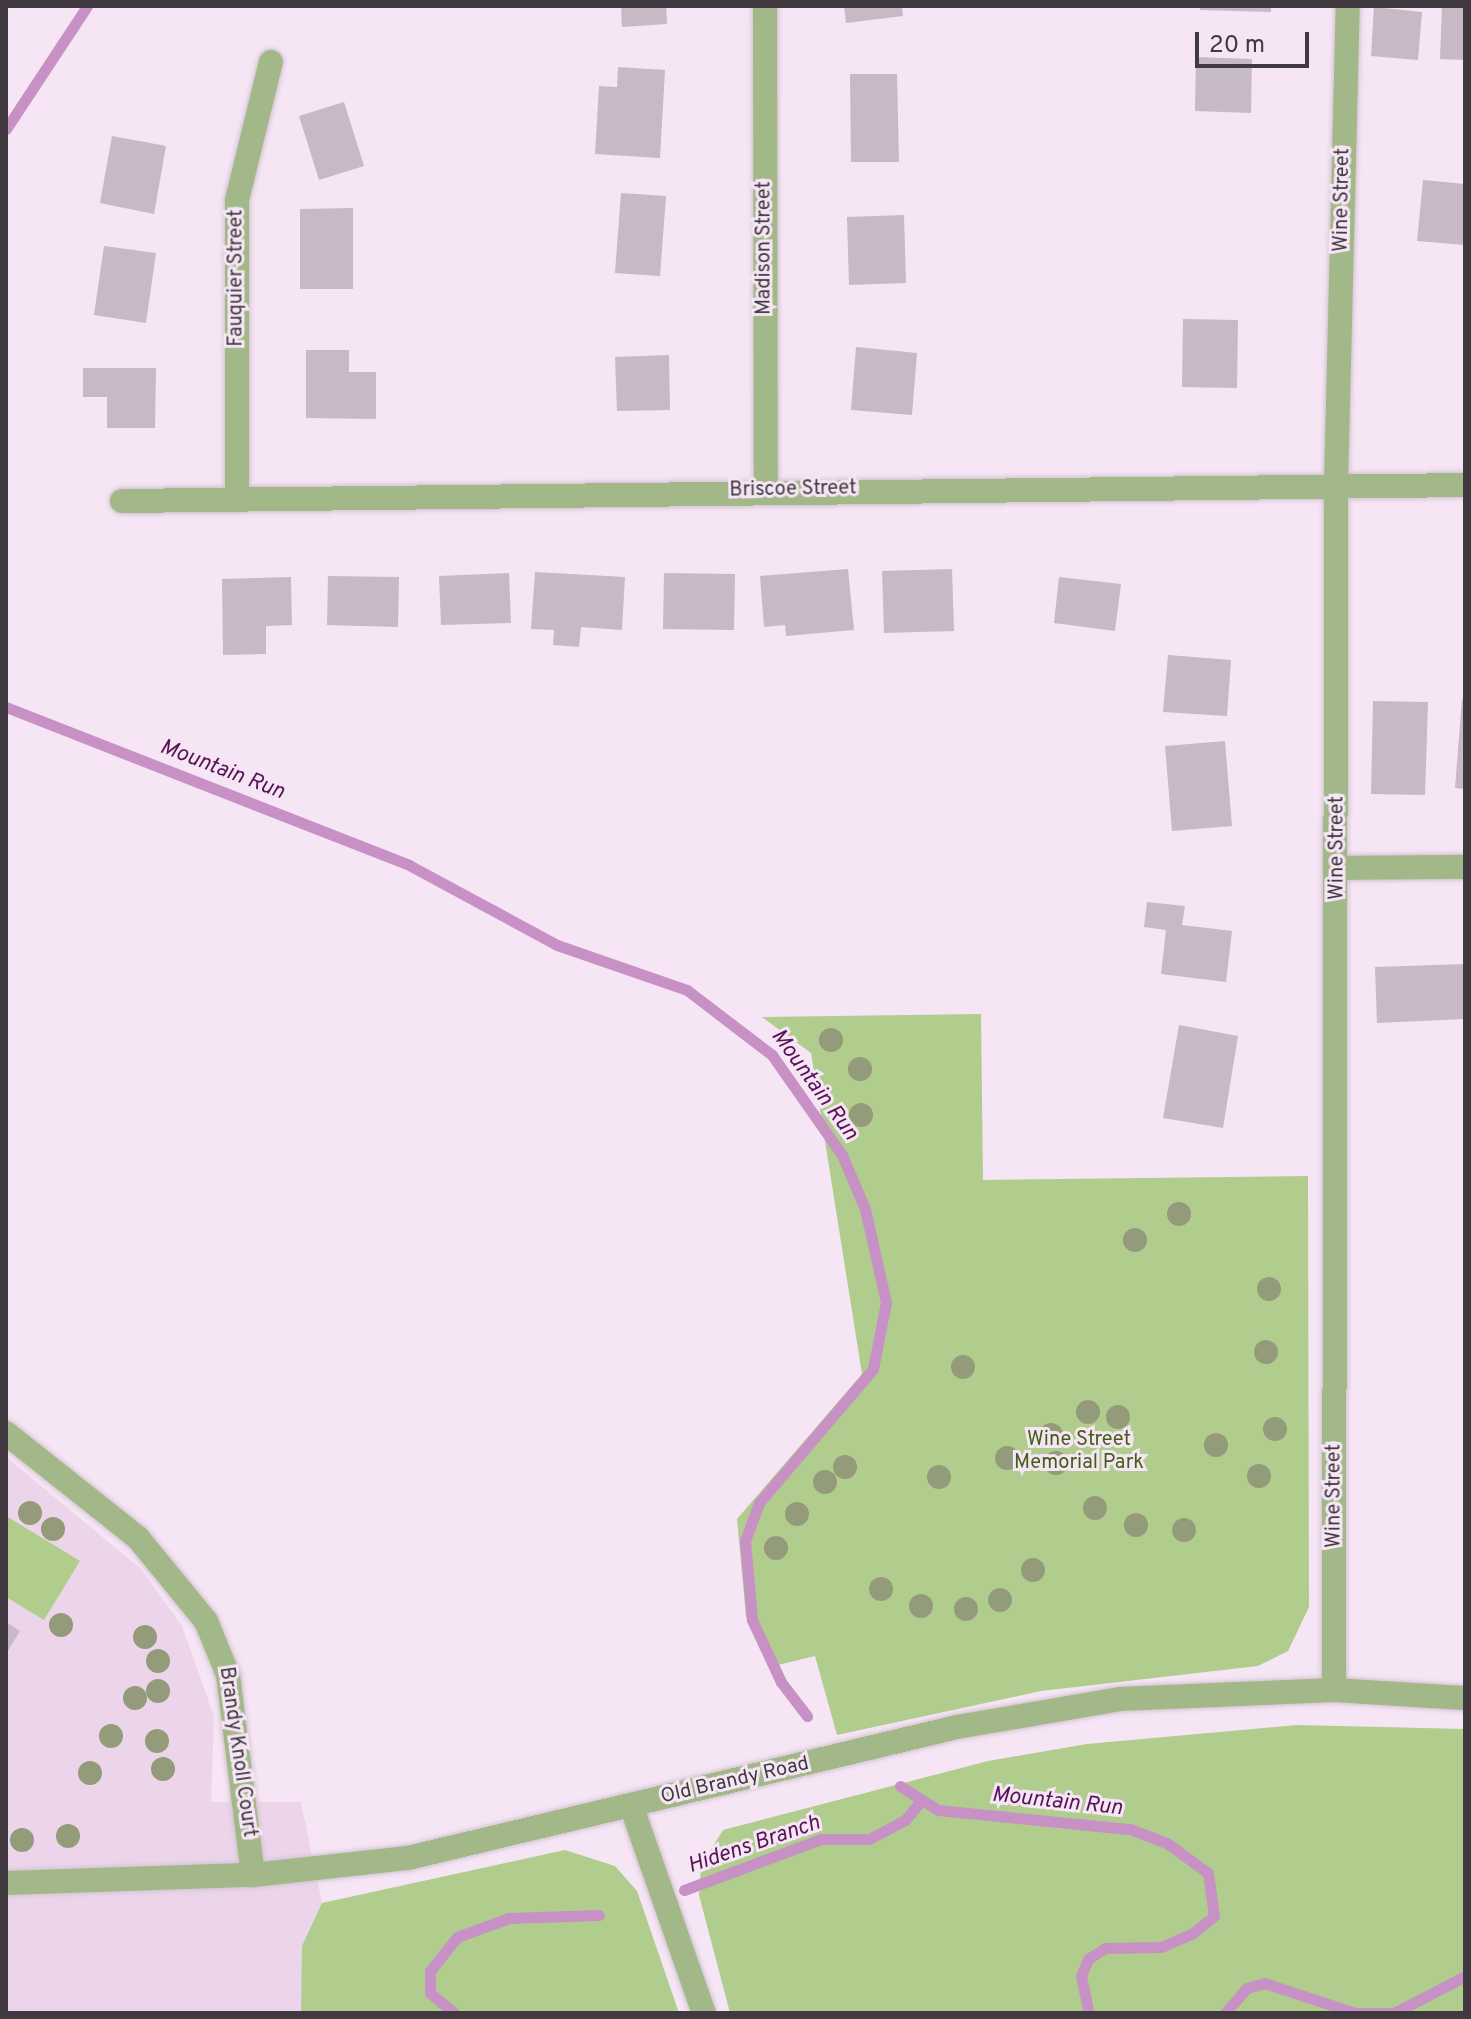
<!DOCTYPE html>
<style>
body{margin:0}
#map{position:relative;width:1471px;height:2019px;overflow:hidden;background:#f6e5f4;font-family:Overpass,sans-serif}
div>[style]{position:absolute}
.built>*{inset:0;background:#ecd5ea}
.green>*{inset:0;background:#b0cd8d}
.stream>*{height:11px;margin:-5.5px;padding:0 5.5px;transform-origin:5.5px;border-radius:5.5px;background:#c891c6}
.building>*{inset:0;background:#c8b9c7}
.roads{filter:drop-shadow(0 0 2px #d2c3d0) drop-shadow(0 0 2px #d2c3d0)}
.minor>*{height:24px;margin:-12px;padding:0 12px;transform-origin:12px;border-radius:12px;background:#a2b888}
.trees>*{width:24px;height:24px;margin:-12px;border-radius:50%;background:#949b7a}
span{translate:-50% -50%;white-space:nowrap;text-align:center;line-height:1.15;-webkit-text-stroke:6px #f6e5f4;paint-order:stroke}
.street-label{font-size:20px;color:#40393f}
.park-label{font-size:20px;color:#435e16}
.water-label{font-size:22px;color:#561456;font-style:italic}
.frame{position:absolute;inset:0;border:8px solid #40393f;pointer-events:none}
.scale{position:absolute;left:1195px;top:32px;width:114px;height:36px;box-sizing:border-box;border:4px solid #40393f;border-top:0;padding-left:10px;font-size:24px;line-height:28px;white-space:nowrap;color:#40393f;-webkit-text-stroke:6px #f6e5f4;paint-order:stroke}
</style>
<div id="map">
<div class="built">
<i style="clip-path:polygon(6px 1457px,141px 1569px,182px 1626px,214px 1716px,211px 1802px,301px 1802px,322px 1903px,303px 2013px,6px 2013px)"></i>
</div>
<div class="green">
<i style="clip-path:polygon(981px 1014px,983px 1180px,1308px 1176px,1309px 1607px,1288px 1651px,1258px 1666px,1041px 1691px,837px 1735px,815px 1656px,778px 1665px,746px 1617px,737px 1519px,862px 1374px,811px 1053px,762px 1017px)"></i>
<i style="clip-path:polygon(6px 1516px,80px 1561px,44px 1620px,6px 1597px)"></i>
<i style="clip-path:polygon(1297px 1725px,1465px 1729px,1465px 2013px,730px 2013px,699px 1895px,701px 1866px,723px 1830px,988px 1761px,1087px 1744px)"></i>
<i style="clip-path:polygon(565px 1850px,615px 1866px,637px 1891px,679px 2013px,301px 2013px,302px 1946px,322px 1903px)"></i>
</div>
<div class="stream">
<i style="left:6px;top:129px;width:147px;rotate:-56.6deg"></i>
<i style="left:6px;top:707px;width:433px;rotate:21.4deg"></i>
<i style="left:409px;top:865px;width:168px;rotate:28.4deg"></i>
<i style="left:557px;top:945px;width:138px;rotate:19.1deg"></i>
<i style="left:687px;top:990px;width:107px;rotate:37.4deg"></i>
<i style="left:772px;top:1055px;width:122px;rotate:55deg"></i>
<i style="left:842px;top:1155px;width:59px;rotate:66.9deg"></i>
<i style="left:865px;top:1209px;width:95px;rotate:77.3deg"></i>
<i style="left:886px;top:1302px;width:68px;rotate:101deg"></i>
<i style="left:873px;top:1369px;width:176px;rotate:130.4deg"></i>
<i style="left:759px;top:1503px;width:40px;rotate:110.2deg"></i>
<i style="left:745px;top:1541px;width:79px;rotate:84.9deg"></i>
<i style="left:752px;top:1620px;width:68px;rotate:64.9deg"></i>
<i style="left:781px;top:1682px;width:43px;rotate:52.6deg"></i>
<i style="left:900px;top:1786px;width:45px;rotate:32.3deg"></i>
<i style="left:938px;top:1810px;width:193px;rotate:5.7deg"></i>
<i style="left:1130px;top:1829px;width:40px;rotate:21deg"></i>
<i style="left:1167px;top:1843px;width:51px;rotate:36.2deg"></i>
<i style="left:1208px;top:1873px;width:43px;rotate:82.1deg"></i>
<i style="left:1214px;top:1916px;width:27px;rotate:141deg"></i>
<i style="left:1193px;top:1933px;width:34px;rotate:156deg"></i>
<i style="left:1162px;top:1947px;width:57px;rotate:179deg"></i>
<i style="left:1105px;top:1948px;width:20px;rotate:147deg"></i>
<i style="left:1088px;top:1959px;width:18px;rotate:112deg"></i>
<i style="left:1081px;top:1976px;width:38px;rotate:78deg"></i>
<i style="left:684px;top:1890px;width:146px;rotate:-20.4deg"></i>
<i style="left:821px;top:1839px;width:48px"></i>
<i style="left:869px;top:1839px;width:41px;rotate:-27.8deg"></i>
<i style="left:905px;top:1820px;width:25px;rotate:-50deg"></i>
<i style="left:454px;top:2013px;width:31px;rotate:-140deg"></i>
<i style="left:430px;top:1993px;width:22px;rotate:-90deg"></i>
<i style="left:430px;top:1971px;width:43px;rotate:-51.5deg"></i>
<i style="left:457px;top:1937px;width:55px;rotate:-20.1deg"></i>
<i style="left:509px;top:1918px;width:90px;rotate:-1.9deg"></i>
<i style="left:1225px;top:2013px;width:33px;rotate:-49deg"></i>
<i style="left:1247px;top:1988px;width:18px;rotate:-16deg"></i>
<i style="left:1264px;top:1983px;width:97px;rotate:18.1deg"></i>
<i style="left:1356px;top:2013px;width:38px"></i>
<i style="left:1394px;top:2013px;width:80px;rotate:-27.5deg"></i>
</div>
<div class="building">
<i style="clip-path:polygon(621px 6px,666px 6px,667px 24px,622px 27px)"></i>
<i style="clip-path:polygon(844px 6px,902px 6px,903px 16px,846px 23px)"></i>
<i style="clip-path:polygon(1200px 6px,1271px 6px,1271px 12px,1200px 10px)"></i>
<i style="clip-path:polygon(1442px 6px,1465px 6px,1465px 60px,1440px 59px)"></i>
<i style="clip-path:polygon(1374px 7px,1422px 12px,1418px 60px,1371px 56px)"></i>
<i style="clip-path:polygon(1196px 57px,1252px 59px,1251px 113px,1195px 111px)"></i>
<i style="clip-path:polygon(618px 67px,665px 70px,660px 158px,595px 154px,599px 86px,617px 87px)"></i>
<i style="clip-path:polygon(850px 74px,897px 74px,899px 162px,851px 162px)"></i>
<i style="clip-path:polygon(344px 102px,364px 166px,319px 180px,299px 116px)"></i>
<i style="clip-path:polygon(112px 136px,166px 146px,154px 214px,100px 203px)"></i>
<i style="clip-path:polygon(1423px 180px,1465px 184px,1465px 245px,1417px 241px)"></i>
<i style="clip-path:polygon(621px 193px,666px 196px,660px 276px,615px 273px)"></i>
<i style="clip-path:polygon(353px 208px,353px 289px,300px 289px,300px 209px)"></i>
<i style="clip-path:polygon(904px 215px,906px 283px,849px 285px,847px 217px)"></i>
<i style="clip-path:polygon(104px 246px,156px 253px,146px 323px,94px 315px)"></i>
<i style="clip-path:polygon(1183px 319px,1238px 320px,1237px 388px,1182px 387px)"></i>
<i style="clip-path:polygon(856px 347px,917px 353px,912px 415px,851px 410px)"></i>
<i style="clip-path:polygon(306px 350px,349px 350px,349px 372px,376px 372px,376px 419px,306px 418px)"></i>
<i style="clip-path:polygon(669px 355px,670px 410px,617px 411px,615px 357px)"></i>
<i style="clip-path:polygon(83px 368px,156px 368px,155px 428px,107px 428px,107px 397px,83px 397px)"></i>
<i style="clip-path:polygon(848px 569px,854px 630px,786px 636px,785px 625px,764px 627px,760px 576px)"></i>
<i style="clip-path:polygon(952px 569px,954px 631px,884px 633px,882px 571px)"></i>
<i style="clip-path:polygon(535px 572px,625px 577px,622px 630px,581px 627px,579px 647px,553px 645px,554px 630px,531px 629px)"></i>
<i style="clip-path:polygon(509px 573px,511px 623px,441px 625px,439px 576px)"></i>
<i style="clip-path:polygon(664px 573px,735px 574px,734px 630px,663px 629px)"></i>
<i style="clip-path:polygon(328px 576px,399px 577px,398px 627px,327px 625px)"></i>
<i style="clip-path:polygon(291px 577px,292px 625px,266px 626px,266px 654px,223px 655px,222px 579px)"></i>
<i style="clip-path:polygon(1059px 577px,1121px 584px,1115px 631px,1054px 623px)"></i>
<i style="clip-path:polygon(1168px 655px,1231px 660px,1227px 716px,1163px 712px)"></i>
<i style="clip-path:polygon(1462px 699px,1465px 700px,1465px 789px,1455px 788px)"></i>
<i style="clip-path:polygon(1373px 701px,1428px 702px,1425px 795px,1371px 794px)"></i>
<i style="clip-path:polygon(1225px 741px,1232px 826px,1172px 831px,1165px 746px)"></i>
<i style="clip-path:polygon(1147px 902px,1185px 906px,1182px 925px,1232px 931px,1226px 982px,1161px 974px,1166px 930px,1144px 927px)"></i>
<i style="clip-path:polygon(1465px 964px,1465px 1019px,1377px 1023px,1375px 967px)"></i>
<i style="clip-path:polygon(1179px 1025px,1238px 1036px,1223px 1128px,1163px 1118px)"></i>
<i style="clip-path:polygon(6px 1622px,20px 1631px,6px 1654px)"></i>
</div>
<div class="roads">
<div class="minor">
<i style="left:765px;top:6px;width:484px;rotate:89.9deg"></i>
<i style="left:237px;top:497px;width:297px;rotate:-90deg"></i>
<i style="left:237px;top:200px;width:142px;rotate:-76.2deg"></i>
<i style="left:122px;top:501px;width:1343px;rotate:-0.68deg"></i>
<i style="left:1339px;top:868px;width:126px;rotate:-0.5deg"></i>
<i style="left:6px;top:1433px;width:169px;rotate:38.5deg"></i>
<i style="left:138px;top:1538px;width:107px;rotate:50.7deg"></i>
<i style="left:206px;top:1621px;width:58px;rotate:67.8deg"></i>
<i style="left:228px;top:1675px;width:202px;rotate:82.9deg"></i>
<i style="left:1334px;top:1690px;width:1205px;rotate:-89.9deg"></i>
<i style="left:1336px;top:485px;width:479px;rotate:-88.6deg"></i>
<i style="left:631px;top:1805px;width:220px;rotate:70.7deg"></i>
<i style="left:6px;top:1883px;width:247px;rotate:-1.9deg"></i>
<i style="left:253px;top:1875px;width:156px;rotate:-6.3deg"></i>
<i style="left:408px;top:1858px;width:564px;rotate:-13.42deg"></i>
<i style="left:957px;top:1727px;width:165px;rotate:-9.7deg"></i>
<i style="left:1120px;top:1699px;width:214px;rotate:-2.4deg"></i>
<i style="left:1334px;top:1690px;width:131px;rotate:3.5deg"></i>
</div>
</div>
<div class="trees">
<i style="left:831px;top:1040px"></i>
<i style="left:860px;top:1069px"></i>
<i style="left:861px;top:1115px"></i>
<i style="left:1179px;top:1214px"></i>
<i style="left:1135px;top:1240px"></i>
<i style="left:1269px;top:1289px"></i>
<i style="left:1266px;top:1352px"></i>
<i style="left:963px;top:1367px"></i>
<i style="left:1088px;top:1412px"></i>
<i style="left:1118px;top:1417px"></i>
<i style="left:1275px;top:1429px"></i>
<i style="left:1051px;top:1435px"></i>
<i style="left:1216px;top:1445px"></i>
<i style="left:1007px;top:1458px"></i>
<i style="left:1056px;top:1463px"></i>
<i style="left:845px;top:1467px"></i>
<i style="left:1259px;top:1476px"></i>
<i style="left:939px;top:1477px"></i>
<i style="left:825px;top:1482px"></i>
<i style="left:1095px;top:1508px"></i>
<i style="left:30px;top:1513px"></i>
<i style="left:797px;top:1514px"></i>
<i style="left:1136px;top:1525px"></i>
<i style="left:53px;top:1529px"></i>
<i style="left:1184px;top:1530px"></i>
<i style="left:776px;top:1548px"></i>
<i style="left:1033px;top:1570px"></i>
<i style="left:881px;top:1589px"></i>
<i style="left:1000px;top:1600px"></i>
<i style="left:921px;top:1606px"></i>
<i style="left:966px;top:1609px"></i>
<i style="left:61px;top:1625px"></i>
<i style="left:145px;top:1637px"></i>
<i style="left:158px;top:1661px"></i>
<i style="left:158px;top:1691px"></i>
<i style="left:135px;top:1698px"></i>
<i style="left:111px;top:1736px"></i>
<i style="left:157px;top:1741px"></i>
<i style="left:163px;top:1769px"></i>
<i style="left:90px;top:1773px"></i>
<i style="left:68px;top:1836px"></i>
<i style="left:22px;top:1840px"></i>
</div>
<div class="street-label">
<span style="left:1343px;top:200px;rotate:-89deg">Wine Street</span>
<span style="left:765px;top:248px;rotate:-90deg">Madison Street</span>
<span style="left:237px;top:278px;rotate:-90deg">Fauquier Street</span>
<span style="left:793px;top:490px;rotate:-1deg">Briscoe Street</span>
<span style="left:1338px;top:848px;rotate:-90deg">Wine Street</span>
<span style="left:1335px;top:1496px;rotate:-90deg">Wine Street</span>
<span style="left:237px;top:1752px;rotate:82deg">Brandy Knoll Court</span>
<span style="left:735px;top:1781px;rotate:-13deg">Old Brandy Road</span>
</div>
<div class="park-label">
<span style="left:1079px;top:1452px">Wine Street<br>Memorial Park</span>
</div>
<div class="water-label">
<span style="left:222px;top:770px;rotate:21deg">Mountain Run</span>
<span style="left:814px;top:1085px;rotate:54deg">Mountain Run</span>
<span style="left:1057px;top:1802px;rotate:6deg">Mountain Run</span>
<span style="left:754px;top:1845px;rotate:-19deg">Hidens Branch</span>
</div>
<div class="frame"></div>
<div class="scale">20 m</div>
</div>
